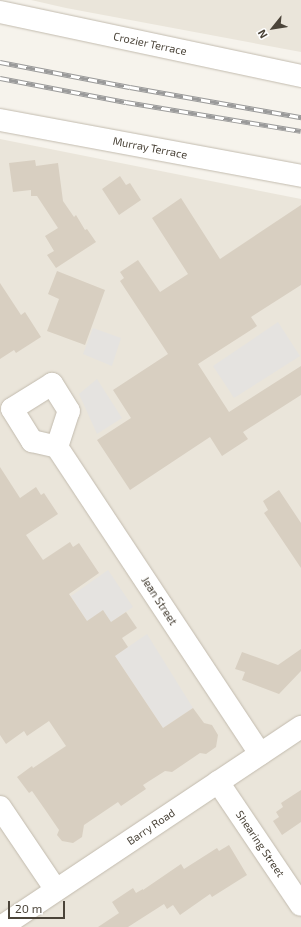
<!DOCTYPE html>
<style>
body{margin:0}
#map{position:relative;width:301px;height:927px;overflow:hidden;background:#f6f3ec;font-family:"Exo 2",sans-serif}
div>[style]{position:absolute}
.residential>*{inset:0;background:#eae5da}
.parking>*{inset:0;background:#e5e3e0}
.building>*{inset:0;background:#d8cfc1}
.roads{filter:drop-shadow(0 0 1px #c2bbae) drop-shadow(0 0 1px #c2bbae)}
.minor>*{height:22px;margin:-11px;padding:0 11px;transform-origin:11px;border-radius:11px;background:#fff}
.rail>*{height:4.5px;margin-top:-2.25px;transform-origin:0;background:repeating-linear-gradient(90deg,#fff 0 9px,#9a9a9a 0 18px);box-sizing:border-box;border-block:1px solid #9a9a9a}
span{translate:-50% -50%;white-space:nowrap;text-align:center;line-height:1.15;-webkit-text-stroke:3.5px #fff;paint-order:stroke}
.street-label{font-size:11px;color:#4b4439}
.north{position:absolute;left:253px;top:8px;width:40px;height:40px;-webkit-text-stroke:3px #fff;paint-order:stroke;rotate:240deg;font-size:11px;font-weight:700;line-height:16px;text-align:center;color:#4b4439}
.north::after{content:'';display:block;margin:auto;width:14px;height:18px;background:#4b4439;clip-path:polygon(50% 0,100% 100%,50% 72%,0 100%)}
.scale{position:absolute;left:8px;top:901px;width:57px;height:18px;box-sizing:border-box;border:2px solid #4b4439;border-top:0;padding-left:5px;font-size:12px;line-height:14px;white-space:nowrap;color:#4b4439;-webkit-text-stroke:3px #fff;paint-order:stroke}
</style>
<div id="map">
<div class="residential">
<i style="clip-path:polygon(31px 0,301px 0,301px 52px,66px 8px)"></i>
<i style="clip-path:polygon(0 139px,301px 199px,301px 927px,0 927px)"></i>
</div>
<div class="parking">
<i style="clip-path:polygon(278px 322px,300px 356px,234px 398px,213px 366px)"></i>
<i style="clip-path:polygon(93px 328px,121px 338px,112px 366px,83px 354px)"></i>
<i style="clip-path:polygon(97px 379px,122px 418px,97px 434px,79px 394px)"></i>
<i style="clip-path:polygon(108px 570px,133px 607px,111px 622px,87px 621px,71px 596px)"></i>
<i style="clip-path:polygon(147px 634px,193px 708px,163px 728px,115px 656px)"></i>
</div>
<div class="building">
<i style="clip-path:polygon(35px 160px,36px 166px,58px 163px,63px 201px,74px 217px,76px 215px,85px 230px,87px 229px,96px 242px,56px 268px,47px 255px,54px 251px,45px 236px,58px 228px,37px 196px,31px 196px,31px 190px,13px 192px,9px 163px)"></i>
<i style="clip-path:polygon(120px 176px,126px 185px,130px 183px,141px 200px,119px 215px,102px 189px)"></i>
<i style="clip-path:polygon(181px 198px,220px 259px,301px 205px,301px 285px,251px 317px,257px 326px,198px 364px,229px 412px,301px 366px,301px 395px,243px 432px,248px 439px,222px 456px,210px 437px,130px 490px,97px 440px,131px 418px,113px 390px,168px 354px,120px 281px,124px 278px,120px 272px,138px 260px,160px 292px,188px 274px,152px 218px)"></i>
<i style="clip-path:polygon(57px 271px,105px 290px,85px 345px,47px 331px,59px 299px,48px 294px)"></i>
<i style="clip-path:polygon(0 283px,21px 315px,25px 312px,41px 337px,16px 353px,14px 350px,0 359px)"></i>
<i style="clip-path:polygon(0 467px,20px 498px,36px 487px,41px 495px,44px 493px,58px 514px,26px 535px,43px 560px,70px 542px,73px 547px,79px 543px,99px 573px,69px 594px,87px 621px,103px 610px,111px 622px,126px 612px,137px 628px,122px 638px,128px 647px,115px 656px,163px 728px,193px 708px,204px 723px,212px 725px,218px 735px,216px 747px,206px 754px,200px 753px,172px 772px,165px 771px,143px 785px,146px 789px,121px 806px,118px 802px,84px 825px,82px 837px,73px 843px,62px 841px,57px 835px,59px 830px,46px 811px,32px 791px,29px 793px,17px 777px,32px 766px,33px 768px,66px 746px,49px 721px,27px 736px,24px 731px,6px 744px,0 735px)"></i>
<i style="clip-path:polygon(279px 490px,301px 523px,301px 568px,264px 513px,268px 510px,263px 501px)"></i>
<i style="clip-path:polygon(301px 649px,301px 671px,279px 694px,242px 680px,245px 672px,235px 669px,242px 652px,278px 665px)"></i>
<i style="clip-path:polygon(301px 790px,301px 822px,282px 835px,273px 821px,279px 817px,276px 812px,283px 807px,281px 803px)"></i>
<i style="clip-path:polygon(229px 845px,247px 875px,212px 897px,210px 894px,180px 915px,173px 905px,167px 909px,164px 904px,128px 927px,98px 927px,119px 913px,112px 902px,133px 888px,136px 893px,143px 889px,143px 890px,181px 864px,184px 869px,217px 848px,219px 851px)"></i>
</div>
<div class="roads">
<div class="minor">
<i style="left:0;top:12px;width:308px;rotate:12deg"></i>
<i style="left:0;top:120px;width:306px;rotate:10.5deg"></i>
<i style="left:57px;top:447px;width:38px;rotate:-72deg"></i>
<i style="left:69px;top:411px;width:32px;rotate:-122deg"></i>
<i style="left:52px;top:384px;width:47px;rotate:148deg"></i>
<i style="left:12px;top:409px;width:38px;rotate:58deg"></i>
<i style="left:32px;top:441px;width:26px;rotate:13deg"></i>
<i style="left:57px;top:447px;width:368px;rotate:56.5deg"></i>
<i style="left:218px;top:782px;width:148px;rotate:56deg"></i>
<i style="left:0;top:807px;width:100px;rotate:56deg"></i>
<i style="left:1px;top:927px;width:361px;rotate:-33.7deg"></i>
</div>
</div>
<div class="rail">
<i style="left:0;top:62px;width:132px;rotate:10.9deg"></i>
<i style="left:130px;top:87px;width:174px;rotate:10deg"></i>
<i style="left:0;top:78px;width:128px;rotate:10.8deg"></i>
<i style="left:126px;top:102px;width:177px;rotate:9.4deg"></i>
</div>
<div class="street-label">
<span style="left:150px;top:44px;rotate:12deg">Crozier Terrace</span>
<span style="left:150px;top:148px;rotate:11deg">Murray Terrace</span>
<span style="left:159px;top:601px;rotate:57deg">Jean Street</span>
<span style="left:151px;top:827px;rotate:-34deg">Barry Road</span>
<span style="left:260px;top:844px;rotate:56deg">Shearing Street</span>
</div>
<div class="north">N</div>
<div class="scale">20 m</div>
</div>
